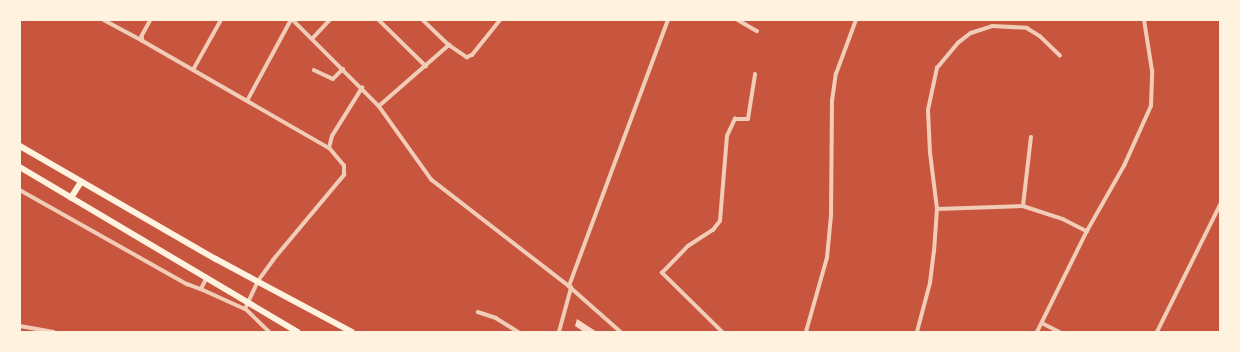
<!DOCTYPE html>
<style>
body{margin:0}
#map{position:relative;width:1240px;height:352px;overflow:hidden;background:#c8553d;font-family:Montserrat,sans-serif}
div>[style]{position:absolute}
.building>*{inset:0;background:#f7dbc8}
.minor>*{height:3.5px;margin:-1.75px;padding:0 1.75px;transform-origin:1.75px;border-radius:1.75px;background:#f1ccb7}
.trunk>*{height:5.5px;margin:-2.75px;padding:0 2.75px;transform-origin:2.75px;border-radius:2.75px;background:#fff3e0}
span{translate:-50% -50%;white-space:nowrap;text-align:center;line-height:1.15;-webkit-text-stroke:3px #fff3e0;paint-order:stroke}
.frame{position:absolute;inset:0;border:21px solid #fff3e0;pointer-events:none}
</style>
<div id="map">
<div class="building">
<i style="clip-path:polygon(577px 319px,597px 332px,584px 332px,575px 326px)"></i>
</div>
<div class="minor">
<i style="left:104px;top:20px;width:44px;rotate:28.3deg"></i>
<i style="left:151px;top:20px;width:18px;rotate:119deg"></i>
<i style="left:142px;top:36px;width:5px;rotate:79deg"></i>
<i style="left:143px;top:41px;width:215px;rotate:29.9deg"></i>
<i style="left:293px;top:20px;width:122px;rotate:45deg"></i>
<i style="left:379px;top:106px;width:91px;rotate:54.4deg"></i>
<i style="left:432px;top:180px;width:173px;rotate:37.7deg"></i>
<i style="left:569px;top:286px;width:69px;rotate:41.5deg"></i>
<i style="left:379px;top:20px;width:66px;rotate:44.4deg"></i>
<i style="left:423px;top:20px;width:36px;rotate:44deg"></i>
<i style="left:738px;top:20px;width:22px;rotate:30deg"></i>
<i style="left:312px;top:39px;width:26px;rotate:-47deg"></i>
<i style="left:193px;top:70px;width:57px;rotate:-60.8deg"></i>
<i style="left:314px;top:70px;width:21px;rotate:25deg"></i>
<i style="left:333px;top:79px;width:14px;rotate:-45deg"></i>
<i style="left:247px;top:101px;width:92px;rotate:-61.5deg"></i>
<i style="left:379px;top:106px;width:93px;rotate:-41.1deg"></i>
<i style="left:449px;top:45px;width:22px;rotate:34deg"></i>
<i style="left:467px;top:57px;width:5px;rotate:-22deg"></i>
<i style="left:472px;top:55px;width:45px;rotate:-51.3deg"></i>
<i style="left:20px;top:190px;width:192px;rotate:29.4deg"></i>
<i style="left:187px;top:284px;width:15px;rotate:20deg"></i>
<i style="left:201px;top:289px;width:13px;rotate:-63deg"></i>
<i style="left:1023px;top:206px;width:69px;rotate:-83.4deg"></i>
<i style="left:937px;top:209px;width:86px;rotate:-2deg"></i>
<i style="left:1023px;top:206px;width:42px;rotate:18deg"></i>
<i style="left:1063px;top:219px;width:27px;rotate:27deg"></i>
<i style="left:569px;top:286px;width:284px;rotate:-69.6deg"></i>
<i style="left:201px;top:289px;width:48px;rotate:24.4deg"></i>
<i style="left:478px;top:312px;width:19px;rotate:18deg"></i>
<i style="left:496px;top:318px;width:26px;rotate:32deg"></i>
<i style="left:1042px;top:323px;width:20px;rotate:27deg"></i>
<i style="left:20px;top:326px;width:34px;rotate:10deg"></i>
<i style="left:269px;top:332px;width:33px;rotate:-136deg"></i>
<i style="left:245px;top:309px;width:31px;rotate:-65deg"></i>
<i style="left:258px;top:281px;width:26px;rotate:-54deg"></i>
<i style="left:273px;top:260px;width:111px;rotate:-50.1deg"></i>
<i style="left:344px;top:175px;width:9px;rotate:-90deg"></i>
<i style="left:344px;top:166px;width:23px;rotate:-130deg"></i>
<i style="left:329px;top:148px;width:12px;rotate:-76deg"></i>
<i style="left:332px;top:136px;width:57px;rotate:-58deg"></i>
<i style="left:559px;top:332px;width:46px;rotate:-74.7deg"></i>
<i style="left:722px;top:332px;width:84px;rotate:-135.5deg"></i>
<i style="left:662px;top:273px;width:37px;rotate:-46deg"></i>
<i style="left:688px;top:246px;width:30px;rotate:-33deg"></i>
<i style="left:713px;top:230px;width:11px;rotate:-52deg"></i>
<i style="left:720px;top:221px;width:85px;rotate:-85.3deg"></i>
<i style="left:727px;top:136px;width:19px;rotate:-65deg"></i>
<i style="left:735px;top:119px;width:13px"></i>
<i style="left:748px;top:119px;width:45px;rotate:-81deg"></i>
<i style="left:806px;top:332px;width:77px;rotate:-74.2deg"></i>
<i style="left:827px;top:258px;width:42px;rotate:-84.6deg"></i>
<i style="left:831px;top:216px;width:115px;rotate:-89.5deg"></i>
<i style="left:832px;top:101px;width:27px;rotate:-82deg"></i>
<i style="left:836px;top:74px;width:58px;rotate:-69.7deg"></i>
<i style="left:917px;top:332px;width:51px;rotate:-75.1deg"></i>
<i style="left:930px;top:283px;width:31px;rotate:-83deg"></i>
<i style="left:934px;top:252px;width:43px;rotate:-86deg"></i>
<i style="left:937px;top:209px;width:56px;rotate:-97.1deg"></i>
<i style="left:930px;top:153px;width:43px;rotate:-92.7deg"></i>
<i style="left:928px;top:110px;width:43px;rotate:-77.9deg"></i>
<i style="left:937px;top:68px;width:33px;rotate:-50deg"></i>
<i style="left:958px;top:43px;width:16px;rotate:-38deg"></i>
<i style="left:971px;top:33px;width:22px;rotate:-18deg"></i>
<i style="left:992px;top:26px;width:35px;rotate:3deg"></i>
<i style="left:1027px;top:28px;width:15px;rotate:32deg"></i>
<i style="left:1040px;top:36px;width:28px;rotate:44deg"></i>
<i style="left:1037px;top:332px;width:113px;rotate:-63.7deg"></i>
<i style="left:1087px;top:231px;width:75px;rotate:-60.4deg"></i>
<i style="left:1124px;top:166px;width:66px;rotate:-65.8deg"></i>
<i style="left:1151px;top:106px;width:35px;rotate:-88deg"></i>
<i style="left:1152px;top:71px;width:52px;rotate:-98.9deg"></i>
<i style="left:1157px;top:332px;width:142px;rotate:-63.6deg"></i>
</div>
<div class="trunk">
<i style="left:20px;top:146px;width:226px;rotate:30deg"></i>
<i style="left:216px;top:259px;width:154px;rotate:28.2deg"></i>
<i style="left:20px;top:167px;width:323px;rotate:30.7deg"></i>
<i style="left:71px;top:198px;width:19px;rotate:-58deg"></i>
</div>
<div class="frame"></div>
</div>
